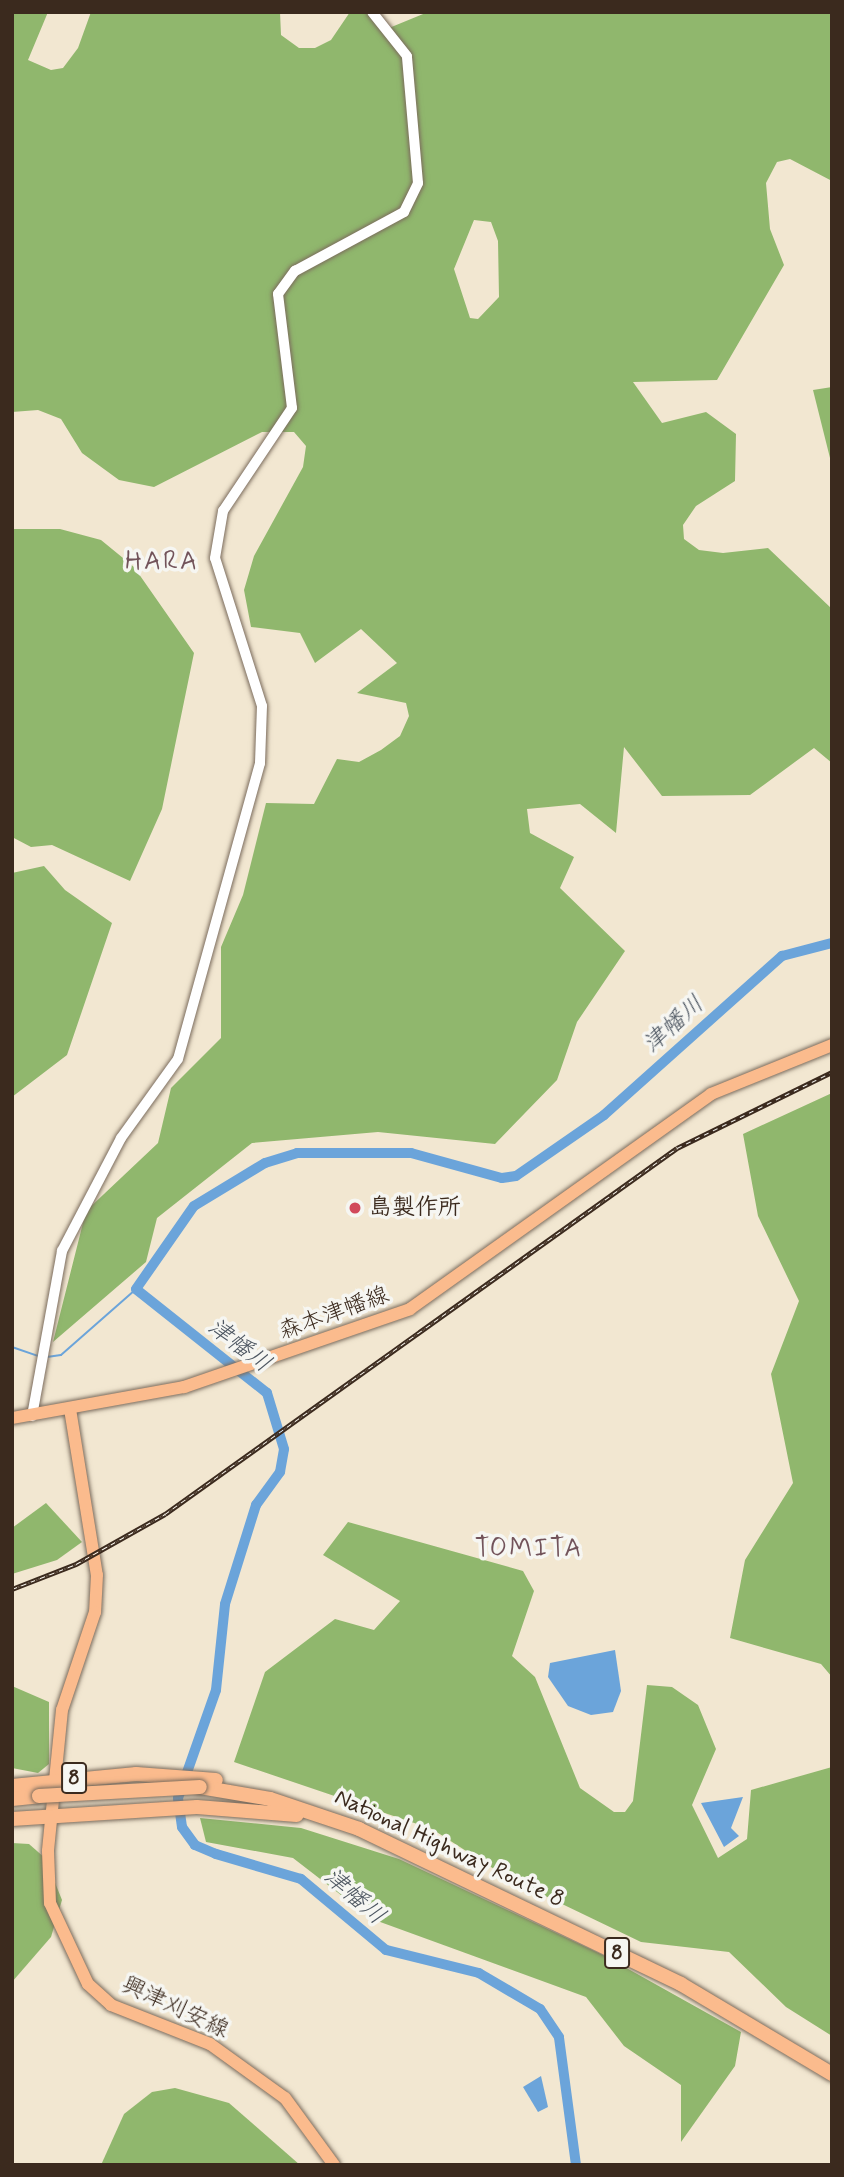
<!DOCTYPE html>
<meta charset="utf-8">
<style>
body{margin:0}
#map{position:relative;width:844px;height:2177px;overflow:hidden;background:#f2e7d1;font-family:Mynerve,"Klee One",sans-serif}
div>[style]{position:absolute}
.forest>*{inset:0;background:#90b76d}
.water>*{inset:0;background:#6ba4da}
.stream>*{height:2px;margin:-1px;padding:0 1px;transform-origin:1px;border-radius:1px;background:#6ba4da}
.river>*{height:10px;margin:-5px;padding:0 5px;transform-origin:5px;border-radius:5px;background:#6ba4da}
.roads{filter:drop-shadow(0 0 2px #7b6c5d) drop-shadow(0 0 2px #7b6c5d)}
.minor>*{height:10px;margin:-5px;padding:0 5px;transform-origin:5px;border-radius:5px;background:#fff}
.major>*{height:12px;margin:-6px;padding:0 6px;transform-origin:6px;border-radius:6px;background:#fbbb8d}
.highway>*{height:14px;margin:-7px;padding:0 7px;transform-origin:7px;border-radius:7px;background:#fbbb8d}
.rail>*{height:4.5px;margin-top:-2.25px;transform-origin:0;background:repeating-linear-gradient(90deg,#f6f6f2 0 5px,#3b2a1e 0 10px);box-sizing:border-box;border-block:2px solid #3b2a1e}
.bridges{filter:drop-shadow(0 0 2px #7b6c5d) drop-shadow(0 0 2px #7b6c5d)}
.highway-bridge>*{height:14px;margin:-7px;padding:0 7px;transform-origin:7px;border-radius:7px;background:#fbbb8d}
.dots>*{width:19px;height:19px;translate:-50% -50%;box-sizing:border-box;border:4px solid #f6f6f2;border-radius:50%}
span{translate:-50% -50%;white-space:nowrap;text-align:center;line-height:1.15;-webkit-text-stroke:7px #f6f6f2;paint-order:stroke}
.shield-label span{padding:2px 5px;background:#f6f6f2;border:2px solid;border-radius:5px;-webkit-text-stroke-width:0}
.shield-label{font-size:21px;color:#3b2a1e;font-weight:700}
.poi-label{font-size:23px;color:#3b2a1e;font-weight:700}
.left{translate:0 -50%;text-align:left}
.street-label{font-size:23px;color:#3b2a1e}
.water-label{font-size:24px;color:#4c5560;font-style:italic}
.quarter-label{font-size:26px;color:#72535a;letter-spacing:2px}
.frame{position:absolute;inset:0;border:14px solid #3b2a1e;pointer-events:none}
</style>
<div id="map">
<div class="forest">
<i style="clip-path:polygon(evenodd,12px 12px,48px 12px,28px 60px,51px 70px,63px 68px,78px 48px,91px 12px,280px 12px,281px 35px,299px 48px,315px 48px,331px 40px,350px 12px,376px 12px,389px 28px,428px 12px,832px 12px,832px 181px,790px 159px,777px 162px,766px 183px,770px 229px,784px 265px,717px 380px,633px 382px,662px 423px,706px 412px,736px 434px,735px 481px,696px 506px,683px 525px,684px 539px,699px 550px,723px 553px,768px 548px,832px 609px,832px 763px,814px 748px,750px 795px,662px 796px,624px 747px,616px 833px,580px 804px,527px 809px,530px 833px,574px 857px,560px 888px,625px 951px,577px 1022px,557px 1080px,495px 1144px,378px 1132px,252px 1143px,157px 1218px,146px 1262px,53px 1342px,86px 1211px,158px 1143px,171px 1088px,221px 1038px,221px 947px,243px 895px,266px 803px,314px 804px,337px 759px,359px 762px,381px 750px,400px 736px,409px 716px,406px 703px,357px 693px,397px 663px,361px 629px,315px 663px,300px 633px,251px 627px,244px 590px,254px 556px,303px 467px,306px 446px,294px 432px,262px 432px,154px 487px,119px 480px,82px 453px,61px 419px,38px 410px,12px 412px,12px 12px,474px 220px,491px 222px,498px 241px,499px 297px,478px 319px,470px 318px,454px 269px,474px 220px)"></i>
<i style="clip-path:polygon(832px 387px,832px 466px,813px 390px)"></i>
<i style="clip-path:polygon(12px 529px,60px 529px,101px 540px,134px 567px,194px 653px,162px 809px,130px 881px,52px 845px,31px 847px,12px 837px)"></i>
<i style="clip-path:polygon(44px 866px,65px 890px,112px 923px,67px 1055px,12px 1097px,12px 873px)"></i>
<i style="clip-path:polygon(832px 1093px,832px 1677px,821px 1664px,730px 1638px,745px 1560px,793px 1483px,771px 1374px,799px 1301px,758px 1216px,743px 1134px)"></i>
<i style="clip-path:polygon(46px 1503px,82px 1542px,57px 1560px,12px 1574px,12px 1528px)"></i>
<i style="clip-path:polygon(348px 1522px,523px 1571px,534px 1591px,512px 1656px,535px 1677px,580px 1788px,614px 1812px,625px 1812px,633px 1801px,647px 1685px,672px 1687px,698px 1705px,716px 1749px,692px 1805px,718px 1858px,747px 1839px,751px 1790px,832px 1767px,832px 2036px,786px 2007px,729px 1952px,641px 1942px,508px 1878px,432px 1829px,234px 1762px,265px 1672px,335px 1619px,374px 1630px,400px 1601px,323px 1555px)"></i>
<i style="clip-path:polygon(12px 1686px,49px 1702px,49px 1764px,38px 1773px,12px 1768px)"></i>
<i style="clip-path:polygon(200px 1818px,301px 1828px,399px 1859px,605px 1956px,741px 2032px,735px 2066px,681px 2142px,681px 2085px,624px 2046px,586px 1997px,372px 1919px,293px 1858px,206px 1842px)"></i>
<i style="clip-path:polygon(12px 1843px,29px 1844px,45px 1858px,62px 1900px,51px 1937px,12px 1982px)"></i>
<i style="clip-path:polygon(175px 2088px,229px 2103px,300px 2165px,101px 2165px,124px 2114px,152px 2092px)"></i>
</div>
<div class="water">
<i style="clip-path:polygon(615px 1650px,621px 1691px,613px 1712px,591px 1715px,568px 1706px,548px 1677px,550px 1663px)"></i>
<i style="clip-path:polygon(743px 1797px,731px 1828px,739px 1836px,724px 1847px,701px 1803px)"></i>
<i style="clip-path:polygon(541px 2076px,548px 2107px,538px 2112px,523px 2087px)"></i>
</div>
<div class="stream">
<i style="left:12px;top:1347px;width:28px;rotate:19deg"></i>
<i style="left:47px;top:1357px;width:14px;rotate:-8deg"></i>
<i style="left:61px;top:1355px;width:100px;rotate:-41.3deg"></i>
</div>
<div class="river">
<i style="left:576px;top:2165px;width:129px;rotate:-97.6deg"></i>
<i style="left:559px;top:2037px;width:34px;rotate:-124deg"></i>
<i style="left:540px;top:2009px;width:71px;rotate:-149.5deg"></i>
<i style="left:479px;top:1973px;width:96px;rotate:-166.1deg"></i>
<i style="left:386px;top:1950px;width:111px;rotate:-140.1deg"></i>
<i style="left:301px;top:1879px;width:89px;rotate:-163.6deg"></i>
<i style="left:216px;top:1854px;width:23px;rotate:-157deg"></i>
<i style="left:195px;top:1845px;width:22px;rotate:-126deg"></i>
<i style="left:182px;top:1827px;width:29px;rotate:-98deg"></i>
<i style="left:178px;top:1798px;width:114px;rotate:-70.6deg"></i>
<i style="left:216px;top:1690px;width:86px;rotate:-84deg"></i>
<i style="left:225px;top:1604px;width:104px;rotate:-72.6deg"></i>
<i style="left:256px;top:1505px;width:41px;rotate:-54deg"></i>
<i style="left:280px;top:1472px;width:23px;rotate:-80deg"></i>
<i style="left:284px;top:1449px;width:59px;rotate:-106.9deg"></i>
<i style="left:267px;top:1393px;width:167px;rotate:-141.6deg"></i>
<i style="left:136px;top:1289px;width:101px;rotate:-55.1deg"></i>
<i style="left:194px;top:1206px;width:83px;rotate:-31.2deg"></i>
<i style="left:265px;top:1163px;width:34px;rotate:-17deg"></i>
<i style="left:297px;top:1153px;width:114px"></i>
<i style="left:411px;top:1153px;width:94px;rotate:15.4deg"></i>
<i style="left:502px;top:1178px;width:14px;rotate:-8deg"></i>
<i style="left:516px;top:1176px;width:107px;rotate:-34.7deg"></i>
<i style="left:604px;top:1115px;width:239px;rotate:-41.8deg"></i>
<i style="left:782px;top:956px;width:52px;rotate:-14.6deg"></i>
</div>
<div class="roads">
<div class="minor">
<i style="left:32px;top:1416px;width:168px;rotate:-79.7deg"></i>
<i style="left:62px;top:1251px;width:127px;rotate:-62.4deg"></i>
<i style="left:121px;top:1138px;width:97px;rotate:-54.2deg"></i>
<i style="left:178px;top:1059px;width:307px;rotate:-74.5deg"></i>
<i style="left:260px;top:763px;width:57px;rotate:-88deg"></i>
<i style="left:262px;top:706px;width:155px;rotate:-107.6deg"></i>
<i style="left:215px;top:558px;width:48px;rotate:-80.3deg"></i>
<i style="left:223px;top:511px;width:124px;rotate:-56.2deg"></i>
<i style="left:292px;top:408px;width:115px;rotate:-97deg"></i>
<i style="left:278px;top:294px;width:29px;rotate:-54deg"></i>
<i style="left:295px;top:271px;width:124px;rotate:-28.4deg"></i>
<i style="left:404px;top:212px;width:32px;rotate:-64deg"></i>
<i style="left:418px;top:183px;width:127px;rotate:-95deg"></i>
<i style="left:407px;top:56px;width:56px;rotate:-128.5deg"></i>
</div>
<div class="major">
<i style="left:70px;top:1409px;width:168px;rotate:80.8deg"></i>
<i style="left:97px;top:1575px;width:37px;rotate:93deg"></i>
<i style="left:95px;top:1612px;width:103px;rotate:108.6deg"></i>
<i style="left:62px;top:1710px;width:142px;rotate:95.7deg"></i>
<i style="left:48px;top:1851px;width:52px;rotate:87.8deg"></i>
<i style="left:50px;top:1903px;width:89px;rotate:64.9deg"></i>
<i style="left:88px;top:1984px;width:31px;rotate:42deg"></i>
<i style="left:111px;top:2005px;width:106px;rotate:21.5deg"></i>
<i style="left:210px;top:2044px;width:92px;rotate:35.8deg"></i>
<i style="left:285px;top:2098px;width:83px;rotate:53.8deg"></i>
<i style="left:12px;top:1418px;width:175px;rotate:-10.2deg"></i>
<i style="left:184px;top:1387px;width:239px;rotate:-19deg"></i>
<i style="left:410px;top:1309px;width:370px;rotate:-35.5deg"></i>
<i style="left:711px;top:1094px;width:131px;rotate:-22deg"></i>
</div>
<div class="highway">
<i style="left:12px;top:1786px;width:125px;rotate:-5.5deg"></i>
<i style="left:136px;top:1774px;width:80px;rotate:4.3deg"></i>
<i style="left:200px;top:1787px;width:71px;rotate:9.7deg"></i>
<i style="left:270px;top:1799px;width:94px;rotate:18.6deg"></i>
<i style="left:359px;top:1829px;width:357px;rotate:25.7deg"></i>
<i style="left:681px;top:1984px;width:176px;rotate:30.8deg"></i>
<i style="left:12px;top:1799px;width:27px;rotate:-6deg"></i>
<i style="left:12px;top:1819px;width:185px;rotate:-3.7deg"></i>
<i style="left:197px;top:1807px;width:100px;rotate:4.6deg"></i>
</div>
</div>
<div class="rail">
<i style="left:12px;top:1589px;width:69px;rotate:-21.3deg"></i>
<i style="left:76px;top:1564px;width:102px;rotate:-29.3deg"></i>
<i style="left:165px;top:1514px;width:629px;rotate:-35.56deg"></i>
<i style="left:677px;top:1148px;width:173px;rotate:-26.1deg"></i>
</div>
<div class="bridges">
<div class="highway-bridge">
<i style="left:39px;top:1796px;width:161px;rotate:-3.2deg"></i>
</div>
</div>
<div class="dots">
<i style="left:355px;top:1208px;background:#d1495b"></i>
</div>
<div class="shield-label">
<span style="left:74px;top:1778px">8</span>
<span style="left:617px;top:1953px">8</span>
</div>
<div class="poi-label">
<span class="left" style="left:369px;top:1208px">島製作所</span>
</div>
<div class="street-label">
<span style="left:334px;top:1314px;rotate:-20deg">森本津幡線</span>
<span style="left:449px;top:1849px;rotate:25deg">National Highway Route 8</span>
<span style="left:175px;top:2008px;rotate:25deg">興津刈安線</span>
</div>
<div class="water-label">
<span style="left:674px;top:1025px;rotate:-42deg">津幡川</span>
<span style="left:239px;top:1346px;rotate:37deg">津幡川</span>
<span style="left:354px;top:1897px;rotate:41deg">津幡川</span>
</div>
<div class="quarter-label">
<span style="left:162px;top:563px">HARA</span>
<span style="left:529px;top:1550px">TOMITA</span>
</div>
<div class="frame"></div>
</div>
